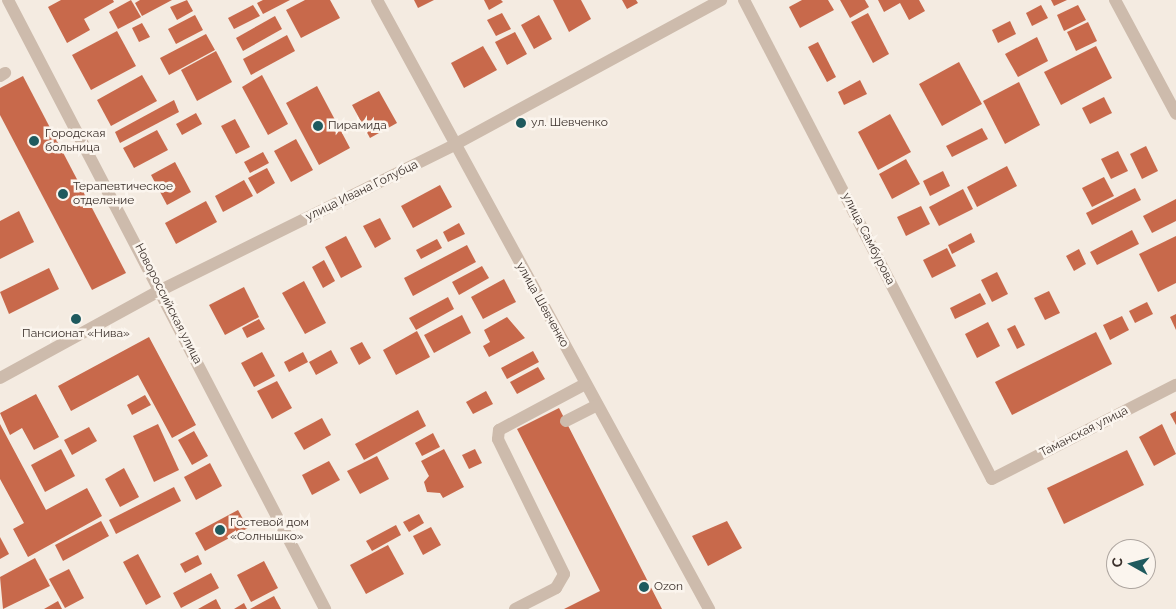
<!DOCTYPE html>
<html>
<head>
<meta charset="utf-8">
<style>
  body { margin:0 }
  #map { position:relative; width:1176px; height:609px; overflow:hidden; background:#f4ebe1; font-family:Raleway,sans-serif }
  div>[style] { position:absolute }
  .building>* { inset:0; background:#c8694b }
  .minor>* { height:12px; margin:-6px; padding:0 6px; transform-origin:6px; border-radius:6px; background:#cdbbac }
  .dots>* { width:14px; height:14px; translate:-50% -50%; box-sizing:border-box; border:2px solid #fbf5ee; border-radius:50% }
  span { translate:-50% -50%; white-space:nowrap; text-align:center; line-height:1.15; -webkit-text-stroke:5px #fbf5ee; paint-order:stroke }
  .poi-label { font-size:12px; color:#3b302b }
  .left { translate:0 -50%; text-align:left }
  .street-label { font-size:12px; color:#3b302b }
  .north { position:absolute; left:1106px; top:539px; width:50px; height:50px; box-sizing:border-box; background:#fbf5ee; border:1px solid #aea6a0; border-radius:50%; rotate:277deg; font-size:14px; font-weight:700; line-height:20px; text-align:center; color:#3b302b }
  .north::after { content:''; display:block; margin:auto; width:18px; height:22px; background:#1f5a5e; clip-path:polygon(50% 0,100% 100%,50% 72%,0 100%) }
</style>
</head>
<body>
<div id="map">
  <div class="building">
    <i style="clip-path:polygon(61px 0,113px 0,114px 2px,84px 19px,90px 30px,67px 43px,48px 7px)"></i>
    <i style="clip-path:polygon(131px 0,141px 17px,118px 29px,109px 12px)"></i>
    <i style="clip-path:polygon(140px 0,172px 0,142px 16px,135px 3px)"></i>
    <i style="clip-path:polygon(187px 0,193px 11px,177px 20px,170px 7px)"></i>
    <i style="clip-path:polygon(263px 0,290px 0,263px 14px,257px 3px)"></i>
    <i style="clip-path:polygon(305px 0,330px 0,340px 18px,301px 38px,286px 10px)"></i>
    <i style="clip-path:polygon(414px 0,434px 0,418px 8px)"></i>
    <i style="clip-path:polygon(484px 0,501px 0,503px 2px,489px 10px)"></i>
    <i style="clip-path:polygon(553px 0,581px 0,591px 19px,569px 32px)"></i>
    <i style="clip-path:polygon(622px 0,636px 0,638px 3px,627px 9px)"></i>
    <i style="clip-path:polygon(802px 0,828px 0,834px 10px,800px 28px,789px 7px)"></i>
    <i style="clip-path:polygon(840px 0,865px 0,869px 7px,850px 18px)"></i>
    <i style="clip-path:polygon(878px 0,919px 0,925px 11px,909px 20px,900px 3px,884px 12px)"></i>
    <i style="clip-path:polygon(1051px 0,1067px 0,1054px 6px)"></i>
    <i style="clip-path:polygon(253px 5px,260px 16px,234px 29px,228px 18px)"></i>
    <i style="clip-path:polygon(1041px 5px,1048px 18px,1032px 26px,1026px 13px)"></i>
    <i style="clip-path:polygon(1078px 5px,1086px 20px,1064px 31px,1057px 15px)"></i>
    <i style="clip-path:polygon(502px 13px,511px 29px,496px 36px,487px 20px)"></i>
    <i style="clip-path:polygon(868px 13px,889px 54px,873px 63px,851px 22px)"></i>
    <i style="clip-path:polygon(195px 15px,203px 30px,176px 44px,168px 29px)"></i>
    <i style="clip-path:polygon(539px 15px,552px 39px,534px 49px,521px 25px)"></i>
    <i style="clip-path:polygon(275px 16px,282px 29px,243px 51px,236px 38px)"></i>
    <i style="clip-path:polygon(1010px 21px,1016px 34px,998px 43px,992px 30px)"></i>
    <i style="clip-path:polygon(1088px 22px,1097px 41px,1076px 51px,1067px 32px)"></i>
    <i style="clip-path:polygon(142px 23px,150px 37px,139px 42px,132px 28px)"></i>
    <i style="clip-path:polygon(117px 31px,136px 66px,91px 90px,72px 55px)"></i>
    <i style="clip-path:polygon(515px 32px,527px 54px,507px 65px,495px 42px)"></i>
    <i style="clip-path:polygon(206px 34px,215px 50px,169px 75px,160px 58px)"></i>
    <i style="clip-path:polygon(287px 35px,295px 51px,251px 75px,243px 59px)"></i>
    <i style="clip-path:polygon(1037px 37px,1048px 61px,1018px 77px,1005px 54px)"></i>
    <i style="clip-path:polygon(818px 42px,836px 77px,827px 82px,808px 47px)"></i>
    <i style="clip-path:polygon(483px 46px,497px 70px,464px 88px,451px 63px)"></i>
    <i style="clip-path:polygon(1096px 46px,1112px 78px,1061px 105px,1044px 72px)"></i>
    <i style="clip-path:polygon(216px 51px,232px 82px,197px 101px,181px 70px)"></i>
    <i style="clip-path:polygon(959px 62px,982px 104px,942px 126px,919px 84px)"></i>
    <i style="clip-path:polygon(142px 75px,157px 101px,111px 126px,97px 100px)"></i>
    <i style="clip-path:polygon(262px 75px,288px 124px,268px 135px,242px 87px)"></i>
    <i style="clip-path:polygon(23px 76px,126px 273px,92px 290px,0 115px,0 88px)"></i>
    <i style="clip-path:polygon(860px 80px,867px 94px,844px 105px,838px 92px)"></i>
    <i style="clip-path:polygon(1019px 82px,1040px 125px,1005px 144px,983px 101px)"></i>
    <i style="clip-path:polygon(317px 86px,350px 148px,319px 165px,286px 103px)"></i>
    <i style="clip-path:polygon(379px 91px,397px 123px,370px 138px,352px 105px)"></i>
    <i style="clip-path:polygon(1104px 97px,1112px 113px,1090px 124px,1082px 108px)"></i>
    <i style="clip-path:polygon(174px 100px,179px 112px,120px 143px,115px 132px)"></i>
    <i style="clip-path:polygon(196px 113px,202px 124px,182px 135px,176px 124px)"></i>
    <i style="clip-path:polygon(890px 114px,911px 152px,878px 170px,858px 132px)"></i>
    <i style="clip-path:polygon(235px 119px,250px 147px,236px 154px,221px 126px)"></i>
    <i style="clip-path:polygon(982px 128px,988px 139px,952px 157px,946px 146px)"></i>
    <i style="clip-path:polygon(157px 130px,168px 150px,134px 168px,123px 148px)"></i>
    <i style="clip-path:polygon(296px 139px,313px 170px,291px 182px,274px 151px)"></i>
    <i style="clip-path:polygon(1146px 146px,1158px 171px,1142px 179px,1130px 154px)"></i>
    <i style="clip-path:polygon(1118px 151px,1128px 171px,1111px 179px,1101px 159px)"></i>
    <i style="clip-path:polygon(263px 152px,269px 163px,250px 173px,244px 162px)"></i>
    <i style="clip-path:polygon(906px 159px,920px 184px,892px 199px,879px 174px)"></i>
    <i style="clip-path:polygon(175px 162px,191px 192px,167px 205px,151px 175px)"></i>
    <i style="clip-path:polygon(1007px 166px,1017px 186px,977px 207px,967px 187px)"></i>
    <i style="clip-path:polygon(267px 168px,275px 183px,257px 194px,248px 178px)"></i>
    <i style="clip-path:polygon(943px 171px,950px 186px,930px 196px,923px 181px)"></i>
    <i style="clip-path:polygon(1104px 177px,1114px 196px,1092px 207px,1082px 188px)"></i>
    <i style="clip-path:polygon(244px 180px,253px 196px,223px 212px,215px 196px)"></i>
    <i style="clip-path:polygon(440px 185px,452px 207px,413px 228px,401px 206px)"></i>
    <i style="clip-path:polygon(1135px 188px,1141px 200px,1092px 225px,1086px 213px)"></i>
    <i style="clip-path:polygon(963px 189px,973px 209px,939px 226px,929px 207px)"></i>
    <i style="clip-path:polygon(1176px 199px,1176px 221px,1152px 233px,1143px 216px)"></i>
    <i style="clip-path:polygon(206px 201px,217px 222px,176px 244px,165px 223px)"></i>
    <i style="clip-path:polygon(921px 206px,930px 224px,906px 236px,897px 217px)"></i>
    <i style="clip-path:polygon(19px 211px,34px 242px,0 259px,0 221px)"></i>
    <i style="clip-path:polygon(380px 218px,391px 239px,375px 248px,363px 226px)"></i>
    <i style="clip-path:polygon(459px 223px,465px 234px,448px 242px,443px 232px)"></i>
    <i style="clip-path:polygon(1132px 230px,1139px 244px,1097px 265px,1090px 252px)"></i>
    <i style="clip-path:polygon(971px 233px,975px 242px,952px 254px,948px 245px)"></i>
    <i style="clip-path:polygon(346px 236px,362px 267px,341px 278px,325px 247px)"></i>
    <i style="clip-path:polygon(1176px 236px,1176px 283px,1158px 292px,1139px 254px)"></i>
    <i style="clip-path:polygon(437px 239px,442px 248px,421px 259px,416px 250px)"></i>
    <i style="clip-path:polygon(467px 245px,476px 262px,413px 296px,404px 278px)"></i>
    <i style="clip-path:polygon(947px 248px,956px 266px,932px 278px,923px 260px)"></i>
    <i style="clip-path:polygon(1079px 249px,1086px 264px,1074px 271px,1066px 256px)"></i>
    <i style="clip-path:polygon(324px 260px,335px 281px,323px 288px,312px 267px)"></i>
    <i style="clip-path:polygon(482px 266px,489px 278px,459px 295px,452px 282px)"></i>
    <i style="clip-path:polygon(49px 268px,59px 289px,9px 314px,0 292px)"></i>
    <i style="clip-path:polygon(997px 272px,1008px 294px,992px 302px,981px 280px)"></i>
    <i style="clip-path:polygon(504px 279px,516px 302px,483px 319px,471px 297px)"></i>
    <i style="clip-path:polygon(304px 281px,326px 323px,305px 334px,282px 293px)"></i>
    <i style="clip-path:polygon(244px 287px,259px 317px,225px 335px,209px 305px)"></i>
    <i style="clip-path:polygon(1049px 291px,1060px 313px,1045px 320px,1034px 298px)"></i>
    <i style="clip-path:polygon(980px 293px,986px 304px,955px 319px,950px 308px)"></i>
    <i style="clip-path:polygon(448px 297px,454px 309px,416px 330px,409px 318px)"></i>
    <i style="clip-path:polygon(1147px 302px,1153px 314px,1135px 323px,1129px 311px)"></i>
    <i style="clip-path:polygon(1176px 314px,1176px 330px,1170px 317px)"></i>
    <i style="clip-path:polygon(462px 315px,471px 333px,434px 353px,424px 335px)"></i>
    <i style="clip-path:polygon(1122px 316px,1129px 330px,1110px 340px,1103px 325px)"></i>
    <i style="clip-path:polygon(507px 317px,525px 338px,489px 357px,483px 346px,490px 342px,484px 330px)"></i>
    <i style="clip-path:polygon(259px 319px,265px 329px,247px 338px,242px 328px)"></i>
    <i style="clip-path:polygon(988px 322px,1000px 346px,977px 358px,965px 334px)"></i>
    <i style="clip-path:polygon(1015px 325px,1025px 345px,1017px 349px,1007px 329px)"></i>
    <i style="clip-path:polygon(417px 331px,430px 357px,396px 375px,383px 350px)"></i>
    <i style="clip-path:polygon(1096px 332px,1112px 364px,1012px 415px,995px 382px)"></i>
    <i style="clip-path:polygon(149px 337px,196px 425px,172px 438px,138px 375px,71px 411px,58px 386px)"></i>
    <i style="clip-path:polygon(362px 342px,371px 358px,359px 365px,350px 348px)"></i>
    <i style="clip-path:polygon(331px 350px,338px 363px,316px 375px,309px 362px)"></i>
    <i style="clip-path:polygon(533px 351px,539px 362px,507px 379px,501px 368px)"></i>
    <i style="clip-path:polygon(262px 352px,275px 376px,254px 387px,241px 363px)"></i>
    <i style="clip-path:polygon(303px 352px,308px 362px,289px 372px,284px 362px)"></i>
    <i style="clip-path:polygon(538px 367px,545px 379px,517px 394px,510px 382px)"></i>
    <i style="clip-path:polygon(277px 381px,292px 408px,272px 419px,257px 391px)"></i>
    <i style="clip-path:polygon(486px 391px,493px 404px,473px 414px,466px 402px)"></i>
    <i style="clip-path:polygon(36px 394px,59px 437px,34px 450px,22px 428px,10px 435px,0 413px)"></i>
    <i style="clip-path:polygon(145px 395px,151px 405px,132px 415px,127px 405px)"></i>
    <i style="clip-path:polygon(559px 408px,662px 609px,564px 609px,600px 591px,517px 429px)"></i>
    <i style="clip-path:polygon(418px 410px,426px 426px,364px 460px,355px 444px)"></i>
    <i style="clip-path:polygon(1176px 411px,1176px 425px,1170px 414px)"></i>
    <i style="clip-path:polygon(322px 418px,331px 435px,304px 450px,294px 433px)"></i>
    <i style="clip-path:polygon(0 424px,46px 510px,87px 488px,102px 516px,28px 557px,13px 529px,24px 523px,0 479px)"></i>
    <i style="clip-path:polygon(158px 424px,179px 470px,154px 482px,133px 436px)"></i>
    <i style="clip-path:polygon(1162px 424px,1176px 454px,1154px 466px,1139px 437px)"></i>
    <i style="clip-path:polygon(89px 427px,97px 441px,72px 455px,64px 440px)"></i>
    <i style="clip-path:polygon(194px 431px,208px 456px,192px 465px,178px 440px)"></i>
    <i style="clip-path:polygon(433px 433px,440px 447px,422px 456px,415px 443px)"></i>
    <i style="clip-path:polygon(61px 449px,75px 476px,45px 492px,31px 465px)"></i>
    <i style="clip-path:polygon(444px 449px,464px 487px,443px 498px,440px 493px,427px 492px,424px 482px,429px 476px,421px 461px)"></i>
    <i style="clip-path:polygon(475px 449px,482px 463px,469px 469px,462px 455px)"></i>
    <i style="clip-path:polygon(1127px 450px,1144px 485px,1064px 524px,1047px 488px)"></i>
    <i style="clip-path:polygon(377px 456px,389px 479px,360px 494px,347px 471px)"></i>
    <i style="clip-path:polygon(329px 461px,340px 480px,312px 495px,302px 475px)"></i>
    <i style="clip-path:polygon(210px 463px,222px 486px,196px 500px,184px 477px)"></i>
    <i style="clip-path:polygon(124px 468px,139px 497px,120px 507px,105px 479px)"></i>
    <i style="clip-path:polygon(174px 487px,181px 501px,116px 534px,109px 520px)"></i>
    <i style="clip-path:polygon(238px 510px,248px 528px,205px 551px,195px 533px)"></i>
    <i style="clip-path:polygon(419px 514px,424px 523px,409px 532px,403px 522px)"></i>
    <i style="clip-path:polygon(101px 521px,109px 536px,63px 561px,55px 545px)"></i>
    <i style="clip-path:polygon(727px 521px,742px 548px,708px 566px,692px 536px)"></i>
    <i style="clip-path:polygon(396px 525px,401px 535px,372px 551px,366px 541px)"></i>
    <i style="clip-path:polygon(431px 527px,441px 545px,423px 555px,413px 536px)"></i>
    <i style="clip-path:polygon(0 537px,9px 554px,0 559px)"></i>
    <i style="clip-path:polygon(388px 545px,404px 574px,366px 594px,350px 565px)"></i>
    <i style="clip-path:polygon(138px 554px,161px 597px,146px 605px,123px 562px)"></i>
    <i style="clip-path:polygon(198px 555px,202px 564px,185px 573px,180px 564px)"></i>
    <i style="clip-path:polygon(35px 558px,50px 586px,3px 609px,0 577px)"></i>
    <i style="clip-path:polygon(264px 561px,278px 588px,251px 602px,237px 575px)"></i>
    <i style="clip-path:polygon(69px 569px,84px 598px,65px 608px,49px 579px)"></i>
    <i style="clip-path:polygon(211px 573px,219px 588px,181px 608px,173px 593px)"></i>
    <i style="clip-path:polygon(274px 596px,281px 609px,250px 609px)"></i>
    <i style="clip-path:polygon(216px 599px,221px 609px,198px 609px)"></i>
    <i style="clip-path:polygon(58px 601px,62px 609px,44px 609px)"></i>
    <i style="clip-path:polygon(244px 603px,247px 609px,234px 609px)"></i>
  </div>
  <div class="minor">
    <i style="left:8px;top:0;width:687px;rotate:62.5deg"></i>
    <i style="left:377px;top:0;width:694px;rotate:61.4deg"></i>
    <i style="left:744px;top:0;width:539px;rotate:62.63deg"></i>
    <i style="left:992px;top:479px;width:207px;rotate:-27.1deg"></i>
    <i style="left:1115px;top:0;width:129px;rotate:61.8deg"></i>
    <i style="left:0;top:76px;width:6px;rotate:-31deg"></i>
    <i style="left:0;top:378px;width:183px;rotate:-28.7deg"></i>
    <i style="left:161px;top:290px;width:327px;rotate:-26.3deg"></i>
    <i style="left:454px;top:145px;width:304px;rotate:-28.5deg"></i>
    <i style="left:566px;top:421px;width:35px;rotate:-27deg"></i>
    <i style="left:515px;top:609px;width:46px;rotate:-27.1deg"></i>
    <i style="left:556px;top:588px;width:16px;rotate:-60deg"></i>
    <i style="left:564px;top:574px;width:150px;rotate:-116.1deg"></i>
    <i style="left:498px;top:439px;width:9px;rotate:-84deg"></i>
    <i style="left:499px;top:430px;width:98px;rotate:-28.1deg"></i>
  </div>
  <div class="dots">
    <i style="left:521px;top:123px;background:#1f5a5e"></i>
    <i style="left:318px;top:126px;background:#1f5a5e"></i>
    <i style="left:34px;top:141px;background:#1f5a5e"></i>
    <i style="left:63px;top:194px;background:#1f5a5e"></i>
    <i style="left:76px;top:319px;background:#1f5a5e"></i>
    <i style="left:220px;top:530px;background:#1f5a5e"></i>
    <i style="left:644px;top:587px;background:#1f5a5e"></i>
  </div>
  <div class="poi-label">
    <span class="left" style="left:531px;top:123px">ул. Шевченко</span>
    <span class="left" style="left:328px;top:126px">Пирамида</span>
    <span class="left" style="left:45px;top:141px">Городская<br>больница</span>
    <span class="left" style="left:73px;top:194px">Терапевтическое<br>отделение</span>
    <span style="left:76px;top:334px">Пансионат «Нива»</span>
    <span class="left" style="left:230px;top:530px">Гостевой дом<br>«Солнышко»</span>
    <span class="left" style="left:654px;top:587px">Ozon</span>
  </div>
  <div class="street-label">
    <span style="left:362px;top:191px;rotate:-26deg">улица Ивана Голубца</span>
    <span style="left:868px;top:239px;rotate:63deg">улица Самбурова</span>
    <span style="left:168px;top:304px;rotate:63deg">Новороссийская улица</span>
    <span style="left:542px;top:305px;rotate:61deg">улица Шевченко</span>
    <span style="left:1084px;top:432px;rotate:-27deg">Таманская улица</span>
  </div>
  <div class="north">С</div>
</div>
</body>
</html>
